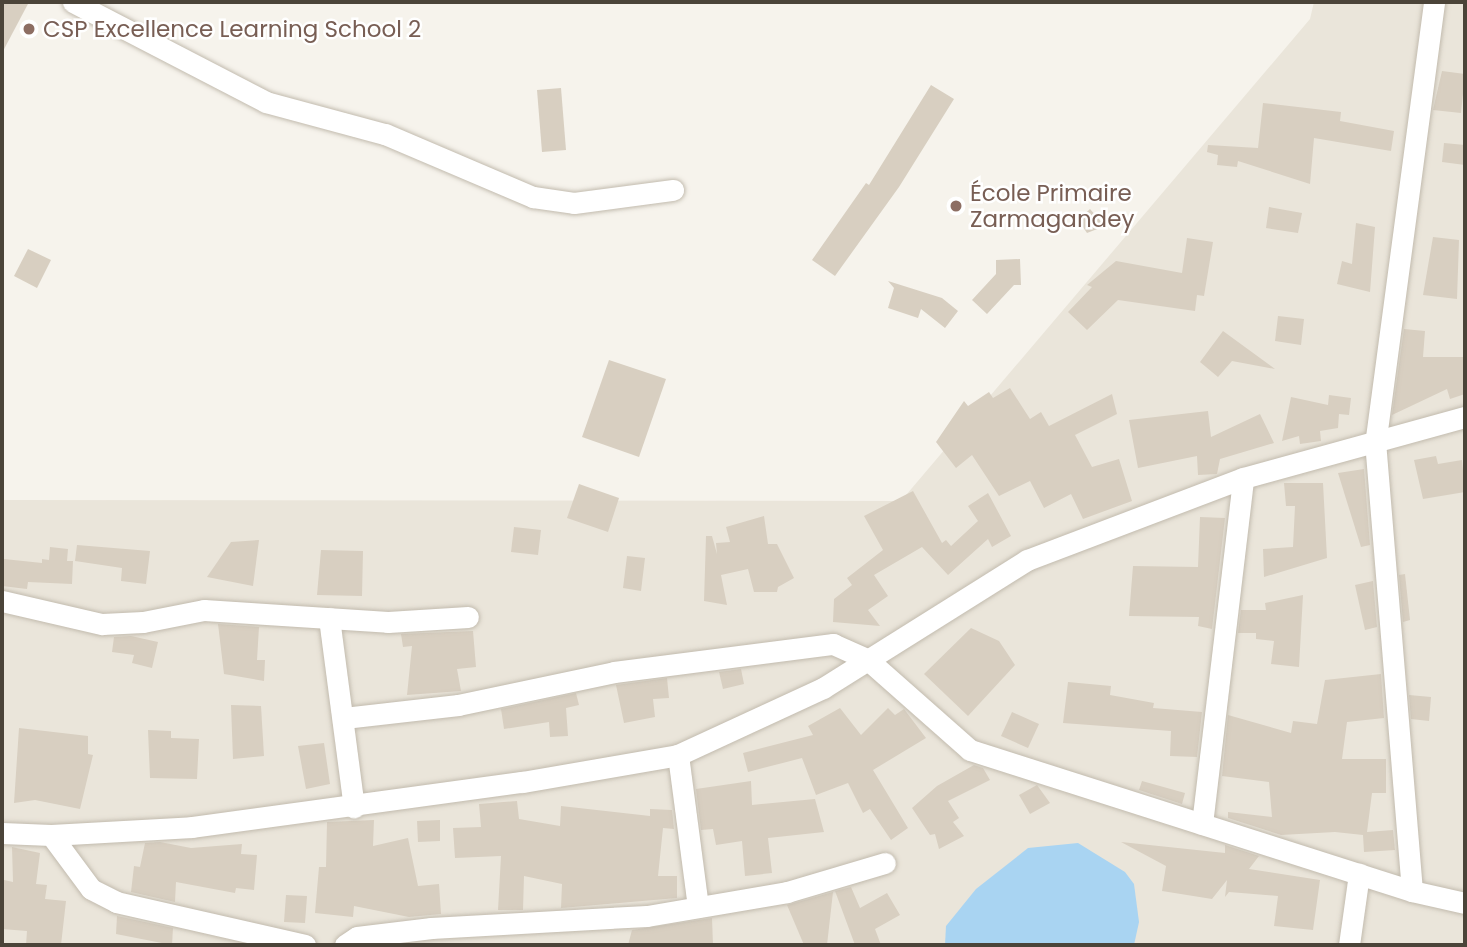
<!DOCTYPE html>
<html>
<head>
<meta charset="utf-8">
<style>
  body { margin:0 }
  #map { position:relative; width:1467px; height:947px; overflow:hidden; background:#f6f3ec; font-family:Poppins,sans-serif }
  div>[style] { position:absolute }
  .residential>* { inset:0; background:#eae5da }
  .water>* { inset:0; background:#a9d4f2 }
  .building>* { inset:0; background:#d8cfc1 }
  .roads { filter:drop-shadow(0 0 2px #c2bbae) drop-shadow(0 0 2px #c2bbae) }
  .minor>* { height:21px; margin:-10.5px; padding:0 10.5px; transform-origin:10.5px; border-radius:10.5px; background:#fff }
  .dots>* { width:19px; height:19px; translate:-50% -50%; box-sizing:border-box; border:4px solid #fff; border-radius:50% }
  span { translate:-50% -50%; white-space:nowrap; text-align:center; line-height:1.15; -webkit-text-stroke:5px #fff; paint-order:stroke }
  .education-label { font-size:23px; color:#785e54 }
  .left { translate:0 -50%; text-align:left }
  .frame { position:absolute; inset:0; border:4px solid #4b4439; pointer-events:none }
</style>
</head>
<body>
<div id="map">
  <div class="residential">
    <i style="clip-path:polygon(1314px 2px,1465px 2px,1465px 945px,2px 945px,2px 500px,901px 501px,1310px 19px)"></i>
  </div>
  <div class="water">
    <i style="clip-path:polygon(1078px 843px,1125px 872px,1134px 884px,1139px 922px,1134px 945px,945px 945px,946px 926px,976px 889px,1028px 848px)"></i>
  </div>
  <div class="building">
    <i style="clip-path:polygon(2px 2px,29px 2px,2px 53px)"></i>
    <i style="clip-path:polygon(1442px 71px,1465px 74px,1461px 113px,1433px 110px)"></i>
    <i style="clip-path:polygon(931px 85px,954px 99px,899px 187px,835px 276px,812px 260px,866px 183px,869px 185px)"></i>
    <i style="clip-path:polygon(561px 88px,566px 150px,542px 152px,537px 90px)"></i>
    <i style="clip-path:polygon(1263px 103px,1341px 112px,1340px 121px,1394px 131px,1391px 151px,1314px 138px,1310px 184px,1238px 161px,1237px 167px,1217px 165px,1218px 155px,1207px 152px,1208px 145px,1258px 148px)"></i>
    <i style="clip-path:polygon(1444px 143px,1465px 145px,1465px 165px,1442px 162px)"></i>
    <i style="clip-path:polygon(1269px 207px,1302px 213px,1298px 233px,1266px 228px)"></i>
    <i style="clip-path:polygon(1090px 209px,1105px 226px,1087px 233px,1078px 220px)"></i>
    <i style="clip-path:polygon(1356px 223px,1375px 227px,1370px 292px,1337px 284px,1342px 261px,1352px 264px)"></i>
    <i style="clip-path:polygon(1433px 237px,1459px 240px,1457px 299px,1423px 295px)"></i>
    <i style="clip-path:polygon(1187px 238px,1213px 242px,1204px 296px,1197px 295px,1195px 311px,1118px 300px,1087px 330px,1068px 312px,1092px 287px,1087px 285px,1116px 261px,1182px 273px)"></i>
    <i style="clip-path:polygon(28px 249px,51px 260px,37px 288px,14px 276px)"></i>
    <i style="clip-path:polygon(1020px 259px,1021px 285px,1014px 285px,987px 314px,972px 300px,996px 274px,996px 260px)"></i>
    <i style="clip-path:polygon(888px 281px,942px 298px,958px 311px,945px 328px,921px 309px,918px 318px,888px 308px,894px 288px)"></i>
    <i style="clip-path:polygon(1278px 316px,1304px 319px,1301px 345px,1275px 341px)"></i>
    <i style="clip-path:polygon(1404px 329px,1425px 331px,1423px 357px,1465px 357px,1465px 394px,1450px 399px,1447px 389px,1392px 415px)"></i>
    <i style="clip-path:polygon(1223px 331px,1275px 369px,1232px 361px,1218px 377px,1200px 362px)"></i>
    <i style="clip-path:polygon(609px 360px,666px 379px,639px 457px,582px 437px)"></i>
    <i style="clip-path:polygon(1010px 388px,1030px 419px,1041px 412px,1049px 426px,1112px 394px,1117px 414px,1075px 435px,1092px 467px,1119px 459px,1132px 501px,1083px 519px,1071px 494px,1044px 508px,1030px 481px,999px 496px,972px 455px,956px 468px,936px 442px,964px 401px,968px 406px,989px 392px,993px 398px)"></i>
    <i style="clip-path:polygon(1329px 395px,1351px 398px,1349px 415px,1339px 414px,1338px 428px,1320px 431px,1321px 441px,1300px 444px,1299px 436px,1282px 441px,1291px 397px,1328px 405px)"></i>
    <i style="clip-path:polygon(1208px 411px,1211px 437px,1260px 414px,1274px 443px,1220px 459px,1217px 474px,1198px 475px,1197px 456px,1138px 468px,1129px 420px)"></i>
    <i style="clip-path:polygon(1436px 456px,1438px 464px,1462px 460px,1465px 492px,1423px 499px,1414px 460px)"></i>
    <i style="clip-path:polygon(1364px 469px,1370px 545px,1361px 547px,1338px 473px)"></i>
    <i style="clip-path:polygon(1284px 483px,1323px 483px,1327px 558px,1264px 577px,1263px 549px,1293px 547px,1295px 506px,1286px 506px)"></i>
    <i style="clip-path:polygon(579px 484px,619px 498px,608px 532px,567px 518px)"></i>
    <i style="clip-path:polygon(913px 491px,942px 543px,946px 540px,951px 546px,978px 521px,968px 506px,988px 493px,1011px 536px,992px 547px,988px 539px,948px 575px,922px 547px,874px 575px,888px 596px,868px 610px,880px 626px,833px 622px,834px 599px,852px 585px,847px 578px,883px 550px,864px 516px)"></i>
    <i style="clip-path:polygon(764px 516px,768px 544px,777px 544px,794px 578px,778px 587px,777px 592px,754px 592px,748px 569px,721px 575px,727px 605px,704px 601px,706px 536px,712px 536px,717px 554px,716px 543px,730px 542px,726px 527px)"></i>
    <i style="clip-path:polygon(1200px 517px,1225px 518px,1212px 629px,1198px 626px,1199px 617px,1129px 616px,1133px 566px,1198px 567px)"></i>
    <i style="clip-path:polygon(514px 527px,541px 530px,538px 555px,511px 552px)"></i>
    <i style="clip-path:polygon(259px 540px,253px 586px,207px 577px,231px 542px)"></i>
    <i style="clip-path:polygon(77px 545px,150px 551px,146px 584px,121px 581px,122px 568px,75px 561px)"></i>
    <i style="clip-path:polygon(50px 547px,68px 549px,67px 561px,73px 561px,72px 584px,28px 582px,27px 589px,2px 586px,4px 559px,42px 563px,42px 559px,49px 560px)"></i>
    <i style="clip-path:polygon(321px 550px,363px 551px,362px 596px,317px 595px)"></i>
    <i style="clip-path:polygon(627px 556px,645px 558px,641px 591px,623px 588px)"></i>
    <i style="clip-path:polygon(1405px 574px,1410px 620px,1403px 622px,1399px 575px)"></i>
    <i style="clip-path:polygon(1373px 581px,1377px 627px,1365px 630px,1355px 585px)"></i>
    <i style="clip-path:polygon(1303px 595px,1299px 667px,1271px 664px,1274px 641px,1256px 639px,1256px 633px,1238px 633px,1241px 610px,1266px 610px,1265px 603px)"></i>
    <i style="clip-path:polygon(218px 624px,259px 627px,257px 660px,265px 660px,264px 681px,224px 674px)"></i>
    <i style="clip-path:polygon(971px 628px,999px 641px,1015px 665px,968px 716px,924px 674px)"></i>
    <i style="clip-path:polygon(473px 631px,476px 667px,457px 669px,461px 691px,407px 695px,412px 646px,403px 647px,401px 634px)"></i>
    <i style="clip-path:polygon(131px 636px,158px 642px,152px 668px,132px 663px,134px 655px,112px 652px,114px 637px)"></i>
    <i style="clip-path:polygon(741px 669px,744px 684px,723px 689px,719px 672px)"></i>
    <i style="clip-path:polygon(1381px 674px,1384px 718px,1347px 722px,1342px 759px,1386px 759px,1386px 793px,1372px 793px,1367px 832px,1393px 830px,1395px 850px,1364px 852px,1363px 835px,1335px 832px,1281px 835px,1228px 818px,1228px 812px,1272px 817px,1269px 782px,1222px 776px,1228px 715px,1291px 733px,1293px 721px,1317px 724px,1325px 680px)"></i>
    <i style="clip-path:polygon(667px 678px,669px 698px,653px 699px,655px 717px,624px 723px,616px 685px)"></i>
    <i style="clip-path:polygon(1068px 682px,1111px 686px,1110px 695px,1154px 703px,1153px 708px,1202px 712px,1197px 757px,1170px 756px,1171px 731px,1063px 723px)"></i>
    <i style="clip-path:polygon(576px 693px,579px 705px,566px 708px,568px 736px,550px 737px,549px 722px,504px 729px,501px 709px)"></i>
    <i style="clip-path:polygon(1409px 695px,1431px 697px,1429px 721px,1411px 719px)"></i>
    <i style="clip-path:polygon(231px 705px,261px 706px,264px 756px,233px 759px)"></i>
    <i style="clip-path:polygon(840px 708px,861px 735px,888px 708px,895px 715px,904px 709px,926px 738px,873px 770px,908px 828px,891px 840px,870px 809px,863px 813px,848px 783px,816px 795px,802px 758px,748px 772px,743px 753px,813px 735px,808px 726px)"></i>
    <i style="clip-path:polygon(1012px 712px,1039px 724px,1028px 748px,1001px 736px)"></i>
    <i style="clip-path:polygon(19px 728px,88px 736px,88px 754px,93px 755px,80px 809px,35px 800px,14px 803px)"></i>
    <i style="clip-path:polygon(148px 730px,171px 731px,171px 738px,199px 739px,197px 779px,150px 778px)"></i>
    <i style="clip-path:polygon(324px 743px,330px 784px,306px 789px,298px 746px)"></i>
    <i style="clip-path:polygon(974px 765px,983px 768px,990px 780px,948px 801px,959px 818px,953px 822px,964px 836px,939px 849px,935px 834px,930px 835px,912px 808px,937px 786px)"></i>
    <i style="clip-path:polygon(751px 781px,752px 805px,815px 799px,824px 832px,768px 838px,772px 873px,745px 876px,742px 841px,716px 845px,713px 829px,701px 830px,696px 789px)"></i>
    <i style="clip-path:polygon(1142px 781px,1185px 793px,1182px 804px,1139px 790px)"></i>
    <i style="clip-path:polygon(1037px 785px,1050px 803px,1030px 814px,1019px 795px)"></i>
    <i style="clip-path:polygon(517px 801px,519px 819px,560px 826px,561px 806px,650px 816px,650px 809px,672px 810px,674px 829px,663px 828px,658px 876px,677px 876px,677px 898px,561px 908px,562px 884px,524px 876px,523px 910px,498px 910px,501px 856px,455px 858px,453px 828px,481px 827px,479px 804px)"></i>
    <i style="clip-path:polygon(374px 820px,373px 846px,408px 838px,418px 886px,439px 884px,441px 914px,409px 917px,354px 906px,353px 917px,315px 913px,319px 867px,326px 867px,327px 822px)"></i>
    <i style="clip-path:polygon(440px 820px,440px 841px,418px 842px,417px 821px)"></i>
    <i style="clip-path:polygon(160px 842px,191px 848px,242px 844px,241px 854px,257px 855px,254px 890px,236px 888px,235px 893px,176px 882px,175px 902px,131px 892px,134px 866px,140px 867px,145px 843px)"></i>
    <i style="clip-path:polygon(1121px 842px,1225px 853px,1225px 845px,1259px 856px,1249px 869px,1320px 880px,1313px 930px,1274px 926px,1278px 896px,1229px 892px,1225px 897px,1227px 880px,1212px 899px,1162px 891px,1166px 866px)"></i>
    <i style="clip-path:polygon(12px 847px,40px 853px,36px 884px,47px 885px,45px 899px,66px 901px,61px 945px,26px 945px,27px 931px,2px 929px,4px 880px,13px 882px)"></i>
    <i style="clip-path:polygon(851px 887px,860px 908px,887px 893px,900px 915px,875px 929px,881px 945px,855px 945px,835px 891px)"></i>
    <i style="clip-path:polygon(833px 892px,827px 945px,804px 945px,787px 905px)"></i>
    <i style="clip-path:polygon(286px 895px,307px 896px,305px 923px,284px 922px)"></i>
    <i style="clip-path:polygon(117px 916px,173px 928px,172px 945px,116px 934px)"></i>
    <i style="clip-path:polygon(712px 918px,713px 945px,628px 945px,632px 930px)"></i>
  </div>
  <div class="roads">
    <div class="minor">
      <i style="left:73px;top:2px;width:217px;rotate:27.4deg"></i>
      <i style="left:266px;top:102px;width:123px;rotate:15.1deg"></i>
      <i style="left:385px;top:134px;width:161px;rotate:23.1deg"></i>
      <i style="left:533px;top:197px;width:41px;rotate:8.3deg"></i>
      <i style="left:574px;top:203px;width:100px;rotate:-7.5deg"></i>
      <i style="left:2px;top:601px;width:103px;rotate:13deg"></i>
      <i style="left:102px;top:624px;width:41px;rotate:-2.8deg"></i>
      <i style="left:143px;top:622px;width:62px;rotate:-11.1deg"></i>
      <i style="left:204px;top:610px;width:184px;rotate:3.7deg"></i>
      <i style="left:388px;top:622px;width:80px;rotate:-3.6deg"></i>
      <i style="left:329px;top:618px;width:191px;rotate:82.5deg"></i>
      <i style="left:344px;top:718px;width:115px;rotate:-6.5deg"></i>
      <i style="left:458px;top:705px;width:159px;rotate:-11.9deg"></i>
      <i style="left:614px;top:672px;width:221px;rotate:-7.3deg"></i>
      <i style="left:833px;top:644px;width:37px;rotate:24deg"></i>
      <i style="left:867px;top:659px;width:137px;rotate:41.5deg"></i>
      <i style="left:970px;top:750px;width:464px;rotate:17.7deg"></i>
      <i style="left:1412px;top:891px;width:54px;rotate:12.8deg"></i>
      <i style="left:678px;top:755px;width:153px;rotate:82.5deg"></i>
      <i style="left:1202px;top:824px;width:348px;rotate:-83.2deg"></i>
      <i style="left:2px;top:833px;width:49px;rotate:2.3deg"></i>
      <i style="left:51px;top:835px;width:141px;rotate:-3.2deg"></i>
      <i style="left:192px;top:827px;width:333px;rotate:-7.8deg"></i>
      <i style="left:522px;top:782px;width:158px;rotate:-9.8deg"></i>
      <i style="left:678px;top:755px;width:160px;rotate:-24.8deg"></i>
      <i style="left:823px;top:688px;width:241px;rotate:-32.1deg"></i>
      <i style="left:1027px;top:560px;width:231px;rotate:-20.8deg"></i>
      <i style="left:1243px;top:478px;width:230px;rotate:-15.4deg"></i>
      <i style="left:51px;top:835px;width:67px;rotate:53.5deg"></i>
      <i style="left:91px;top:889px;width:28px;rotate:27deg"></i>
      <i style="left:116px;top:902px;width:194px;rotate:12.8deg"></i>
      <i style="left:1412px;top:891px;width:448px;rotate:-94.7deg"></i>
      <i style="left:1375px;top:445px;width:447px;rotate:-82.4deg"></i>
      <i style="left:345px;top:945px;width:14px;rotate:-34deg"></i>
      <i style="left:357px;top:937px;width:75px;rotate:-6.9deg"></i>
      <i style="left:431px;top:928px;width:216px;rotate:-3.2deg"></i>
      <i style="left:647px;top:916px;width:142px;rotate:-9.7deg"></i>
      <i style="left:787px;top:892px;width:102px;rotate:-16.5deg"></i>
      <i style="left:1349px;top:945px;width:72px;rotate:-82deg"></i>
    </div>
  </div>
  <div class="dots">
    <i style="left:29px;top:29px;background:#8d6e63"></i>
    <i style="left:956px;top:206px;background:#8d6e63"></i>
  </div>
  <div class="education-label">
    <span class="left" style="left:43px;top:29px">CSP Excellence Learning School 2</span>
    <span class="left" style="left:970px;top:206px">École Primaire<br>Zarmagandey</span>
  </div>
  <div class="frame"></div>
</div>
</body>
</html>
